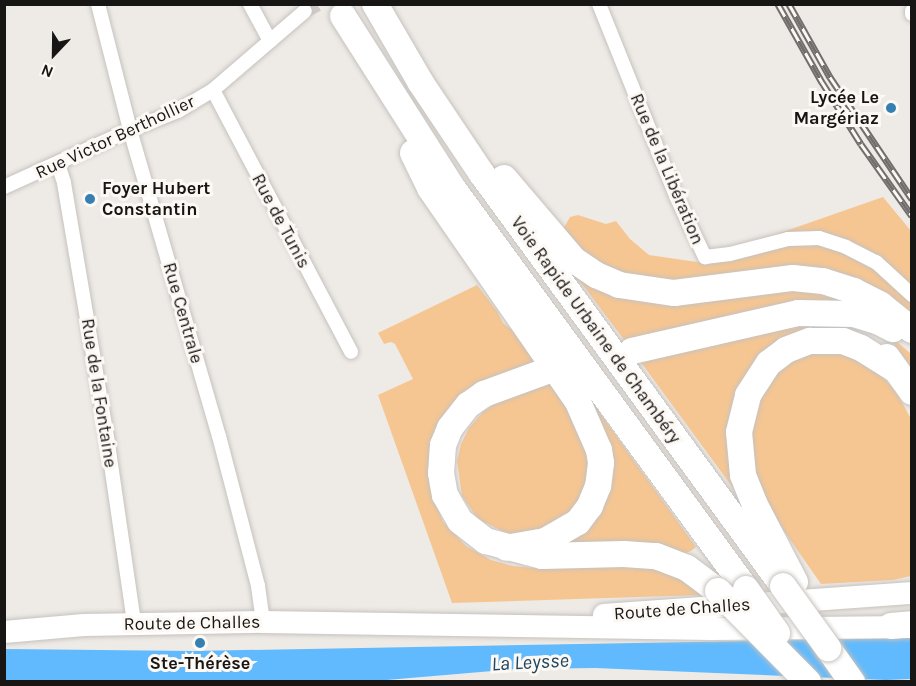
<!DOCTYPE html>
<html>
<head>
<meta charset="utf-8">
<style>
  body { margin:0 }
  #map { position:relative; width:916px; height:686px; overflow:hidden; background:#eeeae6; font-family:Karla,sans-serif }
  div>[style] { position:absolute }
  .green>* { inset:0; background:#f6c692 }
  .water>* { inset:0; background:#61bafd }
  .street-tunnel>* { height:14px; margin-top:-7px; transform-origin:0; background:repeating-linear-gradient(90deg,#cecac7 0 14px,transparent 0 21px) }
  .roads { filter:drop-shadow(0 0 2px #c6c2be) drop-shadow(0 0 2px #c6c2be) }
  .street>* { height:14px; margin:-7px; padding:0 7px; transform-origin:7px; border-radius:7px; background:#fff }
  .primary>* { height:22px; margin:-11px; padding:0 11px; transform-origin:11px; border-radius:11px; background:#fff }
  .highway>* { height:26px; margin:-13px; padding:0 13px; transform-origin:13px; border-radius:13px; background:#fff }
  .rail>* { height:7px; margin-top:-3.5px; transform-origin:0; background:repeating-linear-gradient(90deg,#fcf8f4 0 14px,#716e6c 0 28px); box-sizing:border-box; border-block:2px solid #716e6c }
  .bridges { filter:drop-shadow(0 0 2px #c6c2be) drop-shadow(0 0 2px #c6c2be) }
  .highway-bridge>* { height:26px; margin:-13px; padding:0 13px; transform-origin:13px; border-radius:13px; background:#fff }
  .dots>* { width:16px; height:16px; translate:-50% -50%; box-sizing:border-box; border:3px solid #fcf8f4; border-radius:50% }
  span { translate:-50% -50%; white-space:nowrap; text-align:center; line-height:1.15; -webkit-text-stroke:6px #fcf8f4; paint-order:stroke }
  .poi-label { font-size:18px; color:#181615; font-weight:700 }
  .right { translate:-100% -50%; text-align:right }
  .left { translate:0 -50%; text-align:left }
  .street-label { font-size:18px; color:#181615 }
  .water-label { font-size:20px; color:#204560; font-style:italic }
  .frame { position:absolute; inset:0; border:6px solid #181615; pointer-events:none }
  .north { position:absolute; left:24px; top:24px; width:60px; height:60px; -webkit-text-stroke:4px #fcf8f4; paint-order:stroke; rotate:202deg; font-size:16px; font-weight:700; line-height:24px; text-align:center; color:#181615 }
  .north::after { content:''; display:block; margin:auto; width:21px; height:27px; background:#181615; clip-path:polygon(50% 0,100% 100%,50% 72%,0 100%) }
</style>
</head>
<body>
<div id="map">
  <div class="green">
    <i style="clip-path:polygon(883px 197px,911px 231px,911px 319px,878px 293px,635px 280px,589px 260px,563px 229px,570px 217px,578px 215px,606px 224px,616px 221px,630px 239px,649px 255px,697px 262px)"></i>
    <i style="clip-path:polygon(561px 256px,606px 286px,809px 287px,864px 302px,625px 341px)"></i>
    <i style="clip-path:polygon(477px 285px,497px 311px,503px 323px,516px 333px,539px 365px,434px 434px,429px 451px,429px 485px,443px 522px,466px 546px,491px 560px,513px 566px,544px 569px,620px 563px,654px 565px,677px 574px,701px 595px,452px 603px,378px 395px,413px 379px,395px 344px,391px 342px,384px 344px,378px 333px)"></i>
    <i style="clip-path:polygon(803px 325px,832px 326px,833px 332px,755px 370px,739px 496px,640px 361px)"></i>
    <i style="clip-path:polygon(875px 328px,894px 339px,911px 354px,911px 367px,894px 344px)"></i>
    <i style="clip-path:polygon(840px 350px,876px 369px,897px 393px,911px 419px,911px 576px,893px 580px,821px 584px,768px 508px,752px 463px,750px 443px,754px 405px,775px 372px,803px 353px)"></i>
    <i style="clip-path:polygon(576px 380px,696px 547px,691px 551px,681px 555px,551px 547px,600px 512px)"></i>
    <i style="clip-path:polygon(552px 382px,587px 437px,591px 484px,559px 526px,510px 535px,478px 519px,462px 496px,457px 461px,461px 444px,469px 428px,483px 412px,500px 400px)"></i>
  </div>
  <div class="water">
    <i style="clip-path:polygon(912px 638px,911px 679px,886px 680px,595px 668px,516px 669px,363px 682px,5px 682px,5px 649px,193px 651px)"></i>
  </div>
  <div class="street-tunnel">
    <i style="left:305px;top:11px;width:15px;rotate:-28deg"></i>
  </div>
  <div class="roads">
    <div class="street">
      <i style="left:98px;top:4px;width:130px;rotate:75.7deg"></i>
      <i style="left:130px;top:130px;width:319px;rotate:73.8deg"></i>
      <i style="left:219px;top:436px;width:155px;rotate:75.4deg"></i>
      <i style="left:258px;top:586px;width:36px;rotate:82deg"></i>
      <i style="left:250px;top:4px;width:42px;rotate:61.6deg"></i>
      <i style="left:599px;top:4px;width:207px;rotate:68.1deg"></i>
      <i style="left:676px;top:196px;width:68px;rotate:64.6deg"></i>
      <i style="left:705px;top:257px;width:25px;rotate:-7deg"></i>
      <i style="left:730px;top:254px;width:60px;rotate:-14.5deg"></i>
      <i style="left:788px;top:239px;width:31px;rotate:-2deg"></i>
      <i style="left:819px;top:238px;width:28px;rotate:18deg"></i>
      <i style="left:846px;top:247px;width:34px;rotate:27deg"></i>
      <i style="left:876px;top:262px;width:49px;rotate:42.5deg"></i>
      <i style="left:912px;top:11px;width:3px;rotate:90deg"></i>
      <i style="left:213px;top:90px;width:296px;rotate:62.2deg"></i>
      <i style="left:58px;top:164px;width:20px;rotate:72deg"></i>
      <i style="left:64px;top:183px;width:265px;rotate:80.4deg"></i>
      <i style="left:108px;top:444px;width:181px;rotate:81.7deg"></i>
      <i style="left:4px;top:187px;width:138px;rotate:-24.3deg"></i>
      <i style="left:130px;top:130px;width:52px;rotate:-21.6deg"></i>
      <i style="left:178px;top:111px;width:41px;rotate:-31deg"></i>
      <i style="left:213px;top:90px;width:121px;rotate:-40.7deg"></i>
    </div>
    <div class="primary">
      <i style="left:604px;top:615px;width:309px;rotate:-4.1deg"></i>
      <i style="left:4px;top:632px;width:80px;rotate:-5deg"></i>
      <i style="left:84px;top:625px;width:179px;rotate:-1deg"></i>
      <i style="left:263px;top:622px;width:448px;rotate:0.9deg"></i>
      <i style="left:711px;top:629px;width:198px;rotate:-0.6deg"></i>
    </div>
    <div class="highway">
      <i style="left:375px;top:4px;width:91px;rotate:59.8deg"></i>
      <i style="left:421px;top:83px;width:110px;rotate:56.2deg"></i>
      <i style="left:482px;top:174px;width:510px;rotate:53.85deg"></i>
      <i style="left:343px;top:16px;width:206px;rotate:57.5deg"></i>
      <i style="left:454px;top:190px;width:494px;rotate:53.8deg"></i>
      <i style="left:413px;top:153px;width:39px;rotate:64deg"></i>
      <i style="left:430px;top:188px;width:260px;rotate:55.3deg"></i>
      <i style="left:578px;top:402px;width:52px;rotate:66.4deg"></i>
      <i style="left:599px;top:450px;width:13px;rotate:81deg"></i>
      <i style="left:601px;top:463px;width:23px;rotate:97deg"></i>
      <i style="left:598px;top:486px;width:22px;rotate:112deg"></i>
      <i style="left:590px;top:506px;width:20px;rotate:127deg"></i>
      <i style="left:578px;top:522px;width:38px;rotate:150deg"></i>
      <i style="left:545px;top:541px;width:39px;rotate:170deg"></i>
      <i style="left:504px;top:178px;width:108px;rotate:49.5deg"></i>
      <i style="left:574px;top:260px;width:27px;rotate:34deg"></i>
      <i style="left:596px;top:275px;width:25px;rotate:23deg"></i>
      <i style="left:619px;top:285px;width:56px;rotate:8.3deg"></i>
      <i style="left:674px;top:293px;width:120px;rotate:-7.2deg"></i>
      <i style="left:793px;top:278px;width:30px;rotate:6deg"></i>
      <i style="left:823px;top:281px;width:33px;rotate:18deg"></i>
      <i style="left:854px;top:291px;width:30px;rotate:27deg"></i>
      <i style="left:881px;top:305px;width:40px;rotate:39deg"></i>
      <i style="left:632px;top:351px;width:170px;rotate:-12.9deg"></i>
      <i style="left:798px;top:313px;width:56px;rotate:1deg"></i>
      <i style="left:854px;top:314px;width:24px;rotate:17deg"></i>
      <i style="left:877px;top:321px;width:18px;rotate:27deg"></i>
      <i style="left:887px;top:357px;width:43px;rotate:54.5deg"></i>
      <i style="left:544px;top:372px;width:64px;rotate:159.9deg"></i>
      <i style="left:484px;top:394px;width:19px;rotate:145deg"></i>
      <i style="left:468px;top:405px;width:29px;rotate:128deg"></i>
      <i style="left:450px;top:428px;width:18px;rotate:112deg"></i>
      <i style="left:443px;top:445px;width:28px;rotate:94deg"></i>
      <i style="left:441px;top:473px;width:22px;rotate:80deg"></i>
      <i style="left:445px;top:495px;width:30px;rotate:60deg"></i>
      <i style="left:460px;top:521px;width:33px;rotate:38deg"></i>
      <i style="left:486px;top:541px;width:58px;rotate:15deg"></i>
      <i style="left:542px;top:556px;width:82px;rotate:-1.4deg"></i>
      <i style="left:624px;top:554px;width:32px;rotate:4deg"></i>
      <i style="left:656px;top:556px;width:33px;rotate:21deg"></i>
      <i style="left:687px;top:568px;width:39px;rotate:37deg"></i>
      <i style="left:795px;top:582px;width:87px;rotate:-117.5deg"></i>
      <i style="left:755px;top:505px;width:32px;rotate:-112deg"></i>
      <i style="left:743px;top:475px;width:43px;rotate:-95.3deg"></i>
      <i style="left:739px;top:432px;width:38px;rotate:-76deg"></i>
      <i style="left:748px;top:395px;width:38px;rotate:-57deg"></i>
      <i style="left:769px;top:363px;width:21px;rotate:-37deg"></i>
      <i style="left:786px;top:350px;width:26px;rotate:-21deg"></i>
      <i style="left:810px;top:341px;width:33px"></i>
      <i style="left:843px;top:341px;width:19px;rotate:21deg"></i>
      <i style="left:861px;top:348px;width:41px;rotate:32.2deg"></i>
      <i style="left:891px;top:626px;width:21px;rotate:-5deg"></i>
      <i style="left:828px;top:648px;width:42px;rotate:54.8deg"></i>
    </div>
  </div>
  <div class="rail">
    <i style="left:778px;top:4px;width:90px;rotate:60.6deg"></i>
    <i style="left:822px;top:82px;width:73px;rotate:57.8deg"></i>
    <i style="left:861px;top:144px;width:88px;rotate:54.7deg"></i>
    <i style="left:789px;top:4px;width:84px;rotate:60.7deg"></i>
    <i style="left:830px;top:77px;width:147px;rotate:56.1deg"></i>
  </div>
  <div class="bridges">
    <div class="highway-bridge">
      <i style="left:783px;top:586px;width:77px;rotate:54deg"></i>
      <i style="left:746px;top:589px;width:54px;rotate:54.8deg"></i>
      <i style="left:718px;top:591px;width:128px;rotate:45.3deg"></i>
    </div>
  </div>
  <div class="dots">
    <i style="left:891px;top:108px;background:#367fb3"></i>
    <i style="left:90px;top:199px;background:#367fb3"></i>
    <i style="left:200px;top:643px;background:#367fb3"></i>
  </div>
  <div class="poi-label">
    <span class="right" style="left:879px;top:108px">Lycée Le<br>Margériaz</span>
    <span class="left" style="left:102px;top:199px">Foyer Hubert<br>Constantin</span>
    <span style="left:200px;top:663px">Ste-Thérèse</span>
  </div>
  <div class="street-label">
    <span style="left:115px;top:137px;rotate:-25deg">Rue Victor Berthollier</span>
    <span style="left:667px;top:169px;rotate:67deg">Rue de la Libération</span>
    <span style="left:281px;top:221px;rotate:62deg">Rue de Tunis</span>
    <span style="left:183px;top:313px;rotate:74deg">Rue Centrale</span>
    <span style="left:596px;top:330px;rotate:54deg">Voie Rapide Urbaine de Chambéry</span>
    <span style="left:99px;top:393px;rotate:81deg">Rue de la Fontaine</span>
    <span style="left:682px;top:609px;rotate:-4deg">Route de Challes</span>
    <span style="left:192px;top:623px;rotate:-1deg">Route de Challes</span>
  </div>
  <div class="water-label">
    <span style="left:530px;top:662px;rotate:-3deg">La Leysse</span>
  </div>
  <div class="frame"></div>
  <div class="north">N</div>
</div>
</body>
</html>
